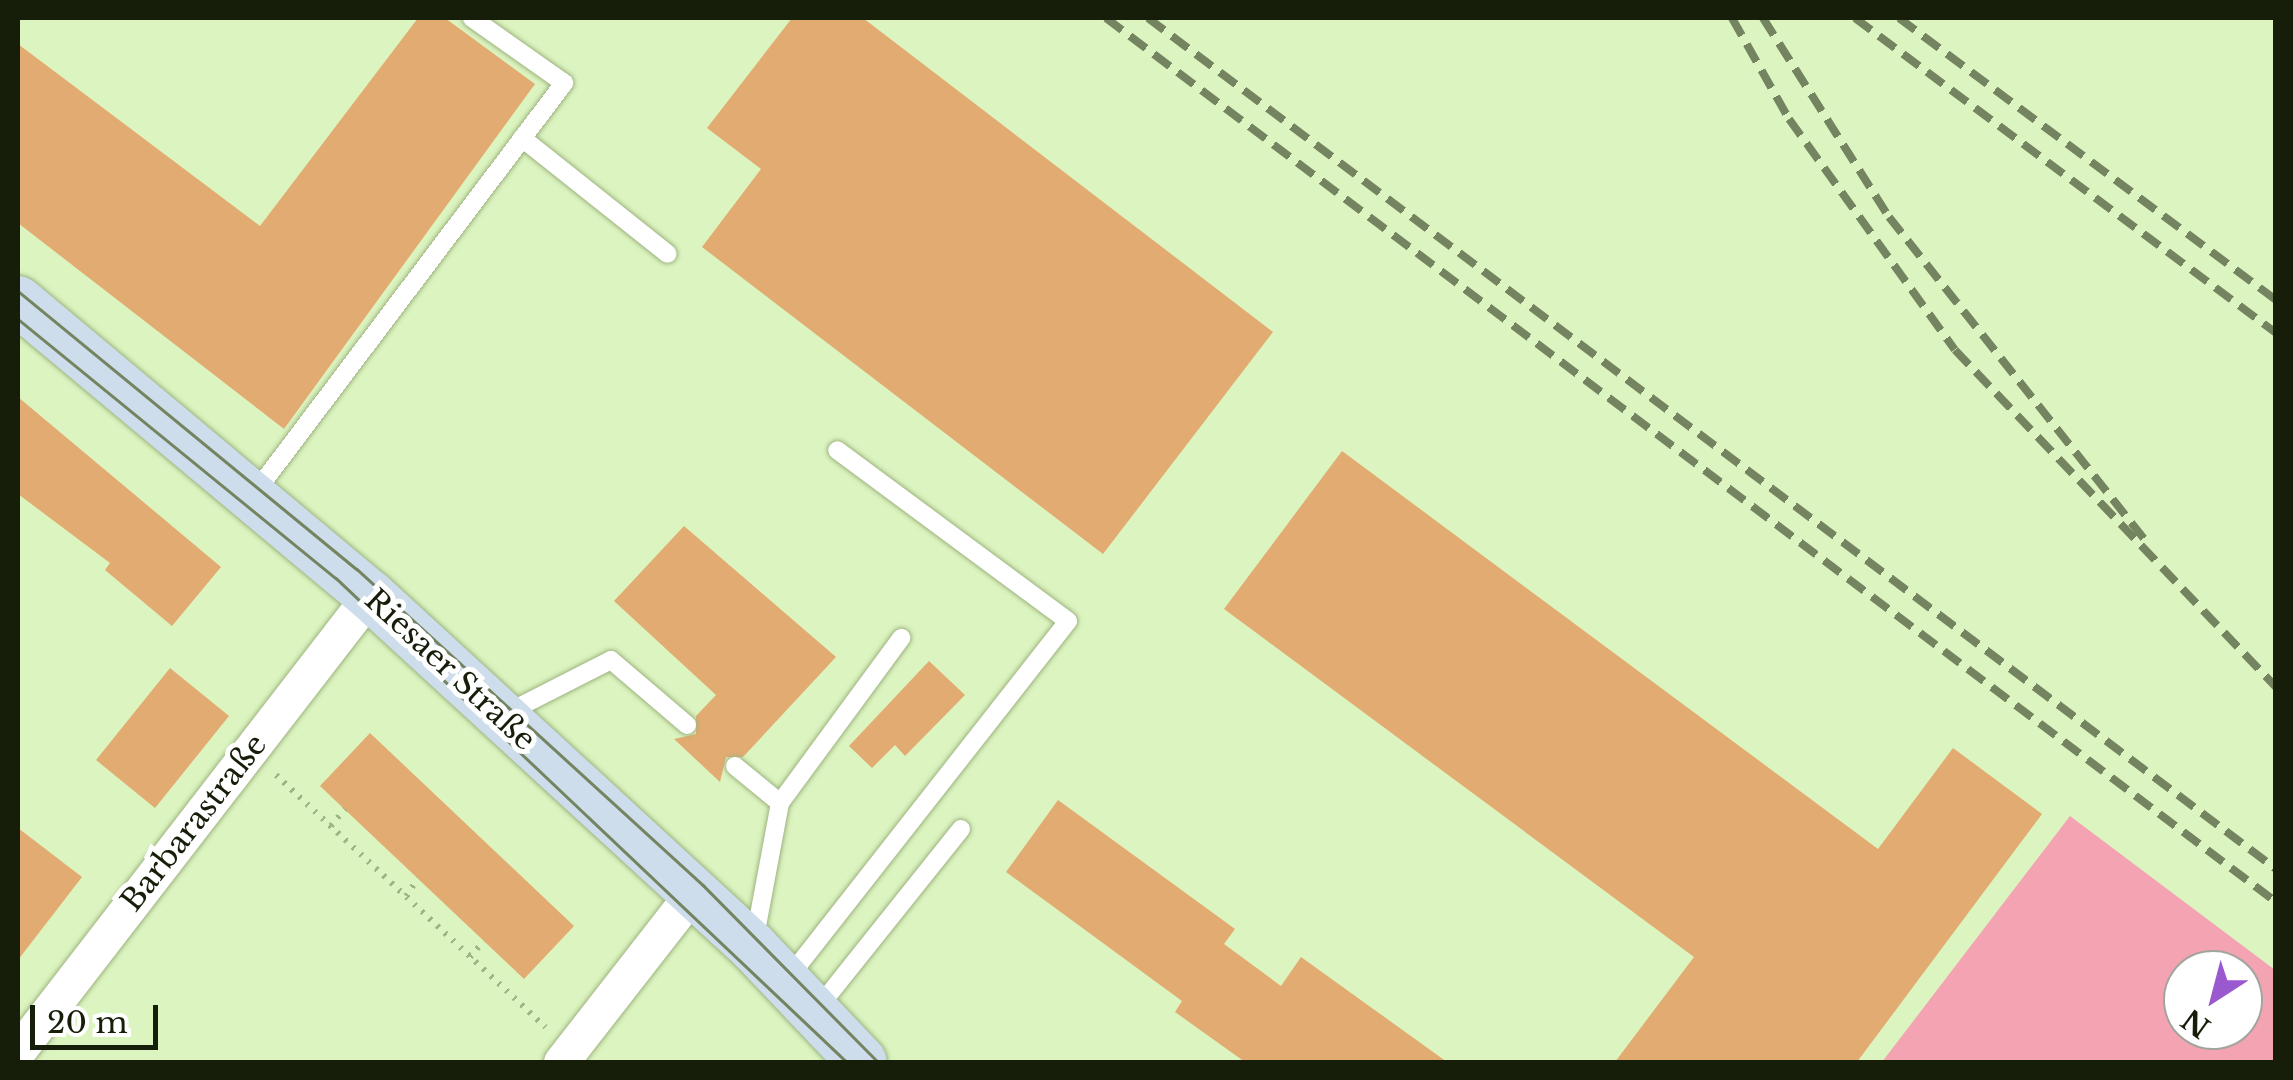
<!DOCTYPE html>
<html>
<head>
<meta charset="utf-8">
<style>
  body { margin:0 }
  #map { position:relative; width:2293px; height:1080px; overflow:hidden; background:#dcf4bf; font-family:"Libre Baskerville",serif }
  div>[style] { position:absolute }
  .green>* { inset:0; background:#f4a3b2 }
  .building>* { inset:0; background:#e2ab71 }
  .path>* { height:6px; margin-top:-3px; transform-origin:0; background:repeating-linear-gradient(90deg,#a0b488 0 2.5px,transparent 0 10.5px) }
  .roads { filter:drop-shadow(0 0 2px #9db380) drop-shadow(0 0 2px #9db380) }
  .lane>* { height:18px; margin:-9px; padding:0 9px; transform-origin:9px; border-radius:9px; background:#fff }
  .street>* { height:35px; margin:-17.5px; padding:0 17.5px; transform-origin:17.5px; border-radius:17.5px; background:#fff }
  .secondary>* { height:50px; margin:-25px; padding:0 25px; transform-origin:25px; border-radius:25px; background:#cdddeb }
  .tram>* { height:2.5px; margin:-1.25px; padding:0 1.25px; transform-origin:1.25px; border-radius:1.25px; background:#748460 }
  .rail>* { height:8px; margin-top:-4px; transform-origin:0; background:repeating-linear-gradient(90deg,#748460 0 20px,transparent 0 30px) }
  span { translate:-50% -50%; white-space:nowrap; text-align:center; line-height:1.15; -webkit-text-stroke:10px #fff; paint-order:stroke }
  .street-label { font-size:30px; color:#161e0a }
  .frame { position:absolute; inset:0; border:20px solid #161e0a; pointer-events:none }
  .north { position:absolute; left:2163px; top:950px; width:100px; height:100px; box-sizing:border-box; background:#fff; border:2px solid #a2a59d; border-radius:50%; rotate:216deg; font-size:28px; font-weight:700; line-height:40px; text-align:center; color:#161e0a }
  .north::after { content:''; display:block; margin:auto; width:35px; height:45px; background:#9a59ce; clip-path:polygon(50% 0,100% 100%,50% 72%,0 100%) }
  .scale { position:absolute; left:30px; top:1005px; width:128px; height:45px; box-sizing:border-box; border:5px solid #161e0a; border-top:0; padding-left:12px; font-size:30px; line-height:35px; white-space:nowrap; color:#161e0a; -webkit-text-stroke:8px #fff; paint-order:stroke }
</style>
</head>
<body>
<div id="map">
  <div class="green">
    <i style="clip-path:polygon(evenodd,2070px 816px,2275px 970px,2275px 1062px,1882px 1062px,2070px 816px,2183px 970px,2243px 970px,2243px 1030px,2183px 1030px,2183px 970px)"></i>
  </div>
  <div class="building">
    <i style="clip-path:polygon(418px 18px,445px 18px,535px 84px,284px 429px,18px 223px,18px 44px,260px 226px)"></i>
    <i style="clip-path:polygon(792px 18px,863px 18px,1273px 332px,1103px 554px,702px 247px,761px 169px,707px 128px)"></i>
    <i style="clip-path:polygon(18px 397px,221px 567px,172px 626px,105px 570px,110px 563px,18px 494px)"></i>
    <i style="clip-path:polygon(1342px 451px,1878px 849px,1953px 748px,2042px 814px,1857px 1062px,1615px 1062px,1694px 957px,1224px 609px)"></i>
    <i style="clip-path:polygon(684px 526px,836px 657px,743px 757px,726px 757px,720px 782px,674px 739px,696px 734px,696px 716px,716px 695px,614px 601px)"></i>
    <i style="clip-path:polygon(929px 661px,965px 695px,905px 756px,895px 745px,872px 768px,849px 746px)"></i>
    <i style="clip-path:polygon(170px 668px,229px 716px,155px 808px,96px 760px)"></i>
    <i style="clip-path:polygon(370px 733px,574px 926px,524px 979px,320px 786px)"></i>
    <i style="clip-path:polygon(1058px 800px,1235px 929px,1224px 944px,1281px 986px,1301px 957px,1447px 1062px,1245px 1062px,1175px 1012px,1182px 1001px,1006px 872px)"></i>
    <i style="clip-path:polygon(18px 828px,82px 877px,18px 960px)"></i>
  </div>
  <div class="path">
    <i style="left:276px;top:775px;width:369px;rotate:43.1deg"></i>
    <i style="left:331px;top:826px;width:22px;rotate:-51deg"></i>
    <i style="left:406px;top:896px;width:21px;rotate:-55deg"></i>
    <i style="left:470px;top:957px;width:21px;rotate:-49deg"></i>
  </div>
  <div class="roads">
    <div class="lane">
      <i style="left:522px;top:138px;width:186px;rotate:38.5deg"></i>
      <i style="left:254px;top:494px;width:515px;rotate:-52.97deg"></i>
      <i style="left:564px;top:83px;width:113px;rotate:-144.8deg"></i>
      <i style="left:505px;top:714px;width:119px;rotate:-27deg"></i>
      <i style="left:611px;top:660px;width:100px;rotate:40.5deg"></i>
      <i style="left:735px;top:766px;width:58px;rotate:39.4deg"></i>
      <i style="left:780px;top:803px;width:141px;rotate:100.6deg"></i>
      <i style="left:780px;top:803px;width:205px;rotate:-53.7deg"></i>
      <i style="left:789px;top:977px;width:452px;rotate:-51.9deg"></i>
      <i style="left:1068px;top:621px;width:287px;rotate:-143.5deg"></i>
      <i style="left:818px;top:1008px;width:229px;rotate:-51.4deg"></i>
    </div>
    <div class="street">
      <i style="left:18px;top:1051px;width:576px;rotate:-52.33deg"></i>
      <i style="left:561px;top:1062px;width:213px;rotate:-52.1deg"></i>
    </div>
    <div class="secondary">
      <i style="left:18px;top:301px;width:459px;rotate:39.9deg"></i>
      <i style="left:370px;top:595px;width:520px;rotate:42.58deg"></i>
      <i style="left:753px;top:947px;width:158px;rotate:46.5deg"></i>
    </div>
  </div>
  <div class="tram">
    <i style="left:18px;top:291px;width:438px;rotate:39.4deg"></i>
    <i style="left:357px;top:569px;width:469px;rotate:42.4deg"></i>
    <i style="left:703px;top:885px;width:249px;rotate:45.3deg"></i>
    <i style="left:18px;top:319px;width:410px;rotate:39.2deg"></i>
    <i style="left:336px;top:578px;width:704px;rotate:43.45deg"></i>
  </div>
  <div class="rail">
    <i style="left:1106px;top:18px;width:1466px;rotate:37.07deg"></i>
    <i style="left:1148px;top:18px;width:1413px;rotate:37.03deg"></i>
    <i style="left:1732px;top:18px;width:116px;rotate:60.6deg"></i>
    <i style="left:1789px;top:119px;width:284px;rotate:54.3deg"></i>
    <i style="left:1955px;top:350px;width:465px;rotate:46.4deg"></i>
    <i style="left:1763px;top:18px;width:236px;rotate:57.7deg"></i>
    <i style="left:1889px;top:217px;width:412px;rotate:51.6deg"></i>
    <i style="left:1855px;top:18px;width:526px;rotate:36.8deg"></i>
    <i style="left:1899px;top:18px;width:471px;rotate:36.8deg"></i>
  </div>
  <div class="street-label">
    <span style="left:450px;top:670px;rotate:43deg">Riesaer Straße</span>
    <span style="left:194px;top:823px;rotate:-52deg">Barbarastraße</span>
  </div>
  <div class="frame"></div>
  <div class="north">N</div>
  <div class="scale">20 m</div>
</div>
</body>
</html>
